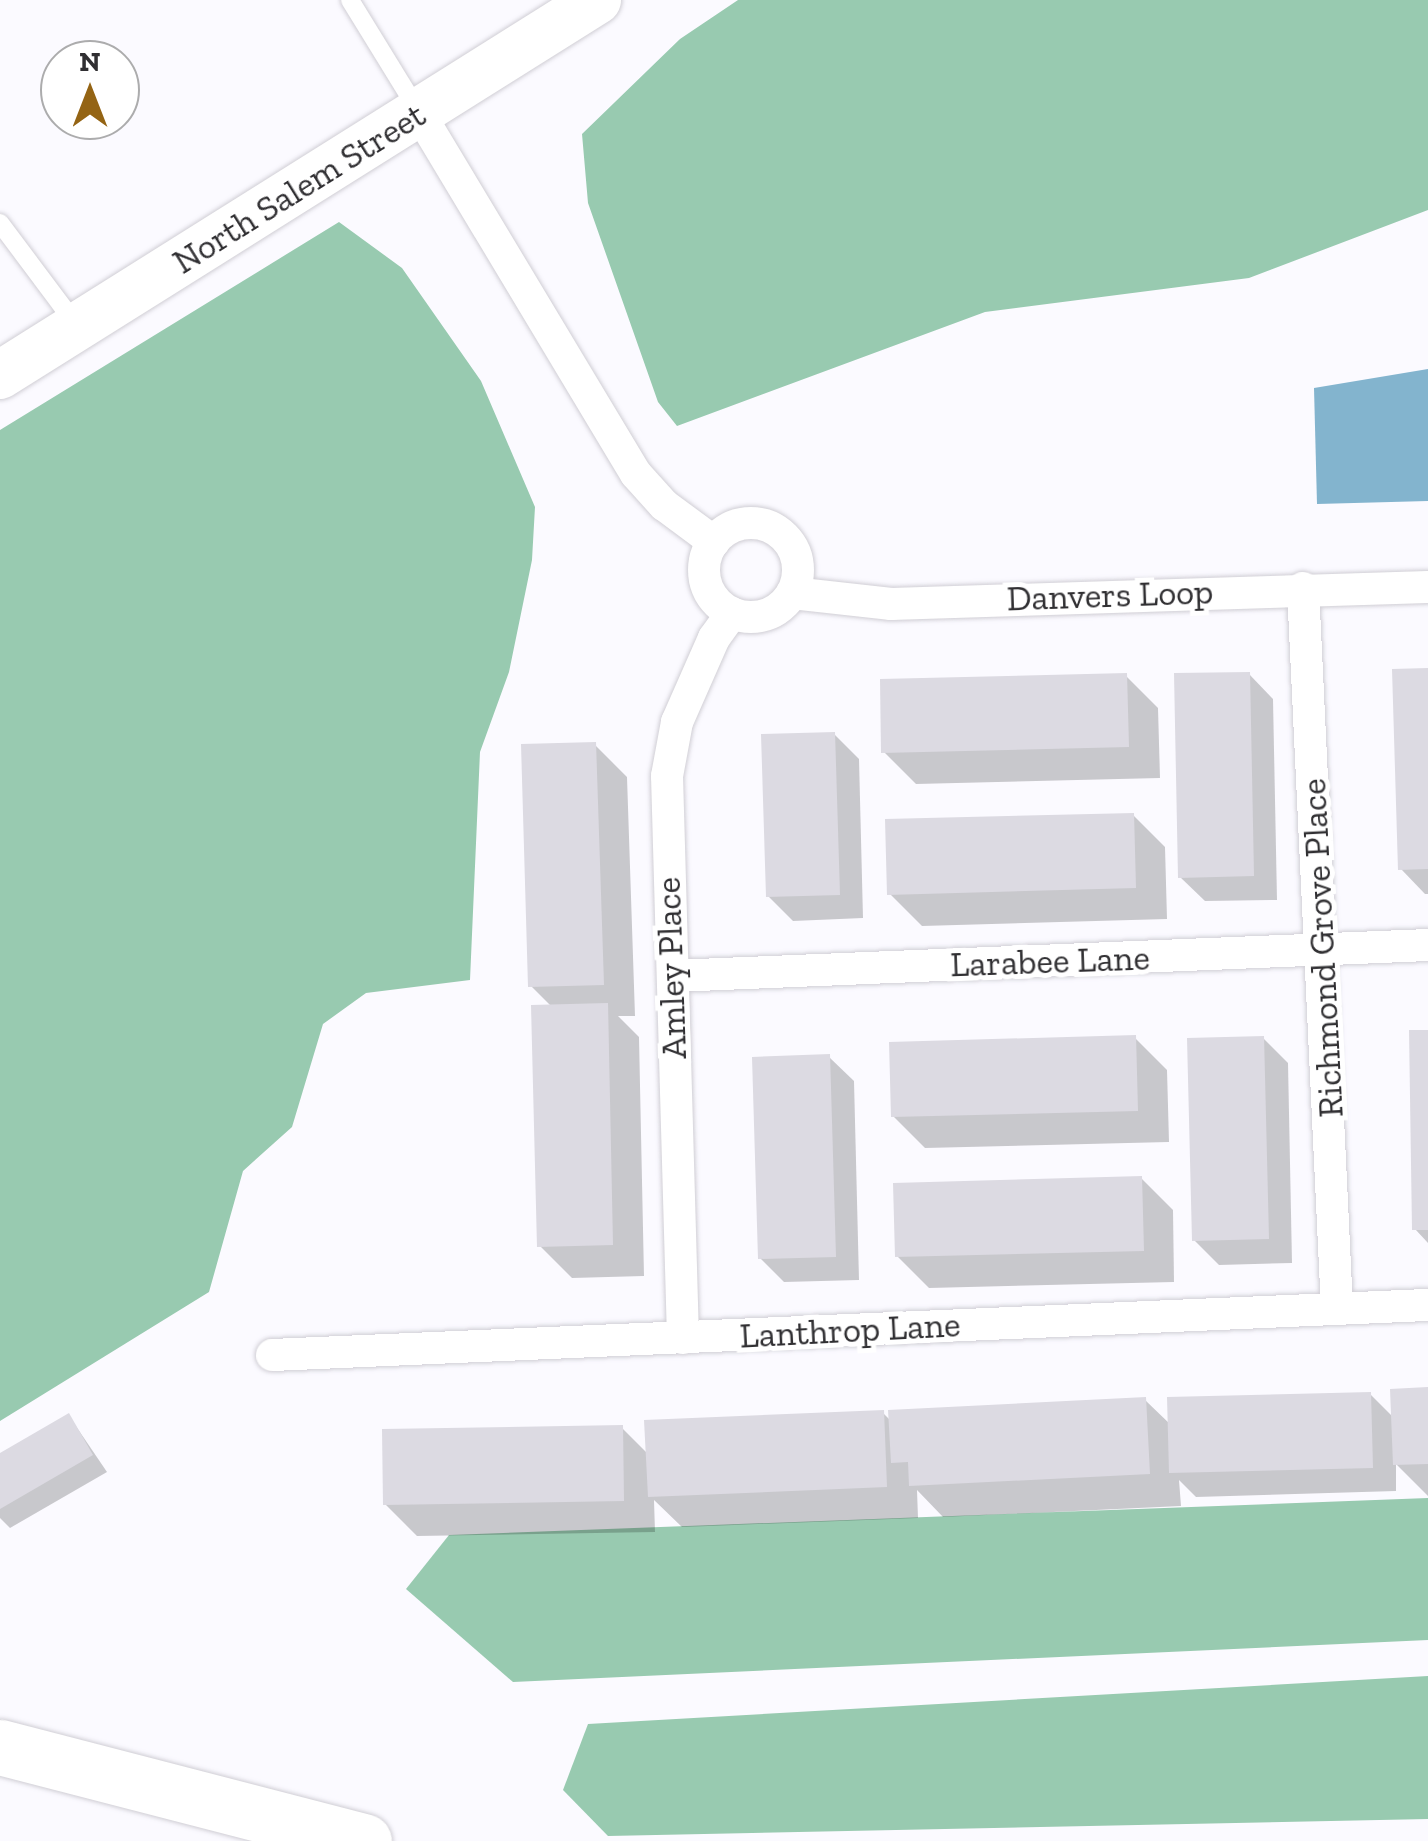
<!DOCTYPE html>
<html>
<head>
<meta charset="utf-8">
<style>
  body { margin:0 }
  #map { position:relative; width:1428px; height:1841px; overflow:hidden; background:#fbfaff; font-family:"Zilla Slab",serif }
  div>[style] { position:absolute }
  .forest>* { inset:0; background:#98cab0 }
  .water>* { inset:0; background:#83b4ce }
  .shadow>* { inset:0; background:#0003 }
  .building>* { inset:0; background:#dcdae2 }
  .roads { filter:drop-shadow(0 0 2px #d0ced5) drop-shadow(0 0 2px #d0ced5) }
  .service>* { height:18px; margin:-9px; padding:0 9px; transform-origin:9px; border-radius:9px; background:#fff }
  .minor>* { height:32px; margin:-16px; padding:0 16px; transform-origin:16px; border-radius:16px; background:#fff }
  .minor>.ring { margin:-16px; padding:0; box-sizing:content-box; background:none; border:32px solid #fff; border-radius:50% }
  .secondary>* { height:48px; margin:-24px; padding:0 24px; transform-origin:24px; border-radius:24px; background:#fff }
  .trunk>* { height:55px; margin:-27.5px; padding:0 27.5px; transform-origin:27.5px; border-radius:27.5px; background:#fff }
  span { translate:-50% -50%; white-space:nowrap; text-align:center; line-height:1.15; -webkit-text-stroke:10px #fff; paint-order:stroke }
  .street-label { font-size:35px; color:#302f32 }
  .north { position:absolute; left:40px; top:40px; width:100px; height:100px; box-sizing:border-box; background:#fff; border:2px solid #acacad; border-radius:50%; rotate:0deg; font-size:28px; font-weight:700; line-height:40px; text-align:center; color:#302f32 }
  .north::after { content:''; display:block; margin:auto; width:35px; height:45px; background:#946414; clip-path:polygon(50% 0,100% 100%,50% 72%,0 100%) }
</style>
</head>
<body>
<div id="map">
  <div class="forest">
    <i style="clip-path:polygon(738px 0,1428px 0,1428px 210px,1249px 278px,985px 312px,677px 426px,658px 402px,588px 203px,582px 134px,680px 39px)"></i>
    <i style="clip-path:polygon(339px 222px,402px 268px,481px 381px,535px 507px,532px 560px,509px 672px,480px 752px,470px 980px,366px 993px,323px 1024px,292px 1127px,243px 1171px,209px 1292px,0 1421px,0 430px)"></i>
    <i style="clip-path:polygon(1428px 1498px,1428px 1640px,513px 1682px,406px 1589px,449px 1535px)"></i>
    <i style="clip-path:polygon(1428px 1676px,1428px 1819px,608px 1836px,563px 1790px,588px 1724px)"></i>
  </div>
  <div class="water">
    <i style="clip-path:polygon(1428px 369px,1428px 501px,1317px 504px,1314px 388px)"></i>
  </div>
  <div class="shadow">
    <i style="clip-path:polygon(1428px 670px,1428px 894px,1425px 894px,1401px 869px)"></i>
    <i style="clip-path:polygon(1249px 674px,1273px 699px,1277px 900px,1205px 901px,1180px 877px)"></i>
    <i style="clip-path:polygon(1126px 676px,1158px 708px,1160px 778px,916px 784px,884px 752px)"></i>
    <i style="clip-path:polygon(834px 734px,859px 759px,863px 918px,793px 921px,768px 896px)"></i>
    <i style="clip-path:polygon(595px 745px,627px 777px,635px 1016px,618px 1016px,639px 1037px,644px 1276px,572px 1278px,540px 1246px,552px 1007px,531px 986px)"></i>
    <i style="clip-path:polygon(1133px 815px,1165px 847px,1167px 919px,922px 926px,890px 894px)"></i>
    <i style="clip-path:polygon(1428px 1032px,1428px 1243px,1415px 1229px)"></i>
    <i style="clip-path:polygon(1135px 1038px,1167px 1070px,1169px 1142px,925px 1148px,893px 1116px)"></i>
    <i style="clip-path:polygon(1263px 1038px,1288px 1063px,1292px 1263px,1219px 1265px,1194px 1240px)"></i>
    <i style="clip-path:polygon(829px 1057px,854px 1081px,859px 1280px,784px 1282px,760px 1258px)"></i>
    <i style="clip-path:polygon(1141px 1178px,1173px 1210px,1174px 1282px,929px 1288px,897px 1256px)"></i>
    <i style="clip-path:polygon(1428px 1390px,1428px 1496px,1396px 1464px,1396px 1491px,1196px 1497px,1179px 1480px,1181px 1506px,943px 1517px,917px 1490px,918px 1518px,682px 1527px,654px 1500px,655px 1532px,417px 1536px,385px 1504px,622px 1428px,648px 1454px,883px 1413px,891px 1421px,1145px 1400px,1171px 1425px,1370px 1394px,1394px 1418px)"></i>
    <i style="clip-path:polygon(69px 1416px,107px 1472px,10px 1528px,0 1518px,0 1456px)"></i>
  </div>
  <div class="building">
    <i style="clip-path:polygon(1428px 668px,1428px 869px,1398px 870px,1392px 669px)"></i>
    <i style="clip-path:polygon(1250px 672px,1254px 876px,1178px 878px,1174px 673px)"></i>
    <i style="clip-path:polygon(1127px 673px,1129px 747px,881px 753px,880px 679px)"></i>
    <i style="clip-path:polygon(835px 732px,840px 895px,766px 897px,761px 734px)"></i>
    <i style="clip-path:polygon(596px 742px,604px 985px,528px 987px,521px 744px)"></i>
    <i style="clip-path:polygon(1134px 813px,1136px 888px,887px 895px,885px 819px)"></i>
    <i style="clip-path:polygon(608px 1003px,613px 1245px,537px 1247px,531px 1005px)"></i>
    <i style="clip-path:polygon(1409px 1030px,1428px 1030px,1428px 1230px,1412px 1230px)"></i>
    <i style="clip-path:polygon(1136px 1035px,1138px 1111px,891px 1117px,889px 1042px)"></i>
    <i style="clip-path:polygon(1264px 1036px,1269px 1239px,1192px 1241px,1187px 1038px)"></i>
    <i style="clip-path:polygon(830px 1054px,836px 1257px,758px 1259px,752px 1057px)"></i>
    <i style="clip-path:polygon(1142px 1176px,1144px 1251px,895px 1257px,893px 1183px)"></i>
    <i style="clip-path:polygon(1428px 1387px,1428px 1464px,1393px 1465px,1390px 1389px)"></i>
    <i style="clip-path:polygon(1371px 1392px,1373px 1468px,1169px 1473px,1167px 1397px)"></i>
    <i style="clip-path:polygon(1146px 1397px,1150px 1474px,909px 1486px,908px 1462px,891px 1463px,888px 1410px)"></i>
    <i style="clip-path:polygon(884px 1410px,887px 1487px,648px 1497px,644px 1420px)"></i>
    <i style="clip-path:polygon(69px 1413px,93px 1455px,0 1509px,0 1453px)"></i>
    <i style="clip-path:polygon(623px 1425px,624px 1501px,383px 1505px,382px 1429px)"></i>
  </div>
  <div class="roads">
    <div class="service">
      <i style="left:350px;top:0;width:132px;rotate:58.4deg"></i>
      <i style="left:0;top:223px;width:129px;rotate:53.2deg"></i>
    </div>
    <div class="minor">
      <i style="left:419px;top:113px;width:421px;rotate:59deg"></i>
      <i style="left:636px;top:474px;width:42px;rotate:47.9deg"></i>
      <i style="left:664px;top:505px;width:62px;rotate:36.5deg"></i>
      <i class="ring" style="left:704px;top:523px;width:62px;height:62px"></i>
      <i style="left:1303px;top:588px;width:721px;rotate:87.3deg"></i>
      <i style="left:792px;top:593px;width:100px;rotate:6.3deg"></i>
      <i style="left:891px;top:604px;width:537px;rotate:-1.81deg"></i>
      <i style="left:673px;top:976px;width:756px;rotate:-2.35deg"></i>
      <i style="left:683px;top:1338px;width:562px;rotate:-91.63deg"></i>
      <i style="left:667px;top:776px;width:55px;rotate:-79.5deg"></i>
      <i style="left:677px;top:722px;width:92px;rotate:-66.2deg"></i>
      <i style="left:714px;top:638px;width:31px;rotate:-54deg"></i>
      <i style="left:272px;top:1355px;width:1157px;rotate:-2.48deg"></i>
    </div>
    <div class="secondary">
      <i style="left:0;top:375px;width:705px;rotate:-32.13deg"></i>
    </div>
    <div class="trunk">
      <i style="left:0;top:1747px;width:376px;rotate:14.5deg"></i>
    </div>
  </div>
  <div class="street-label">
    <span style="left:299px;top:188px;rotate:-32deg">North Salem Street</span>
    <span style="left:1110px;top:595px;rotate:-2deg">Danvers Loop</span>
    <span style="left:1322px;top:948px;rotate:-93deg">Richmond Grove Place</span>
    <span style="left:1050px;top:961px;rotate:-2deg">Larabee Lane</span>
    <span style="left:671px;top:968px;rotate:-92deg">Amley Place</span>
    <span style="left:850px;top:1330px;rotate:-3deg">Lanthrop Lane</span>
  </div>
  <div class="north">N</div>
</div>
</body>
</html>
